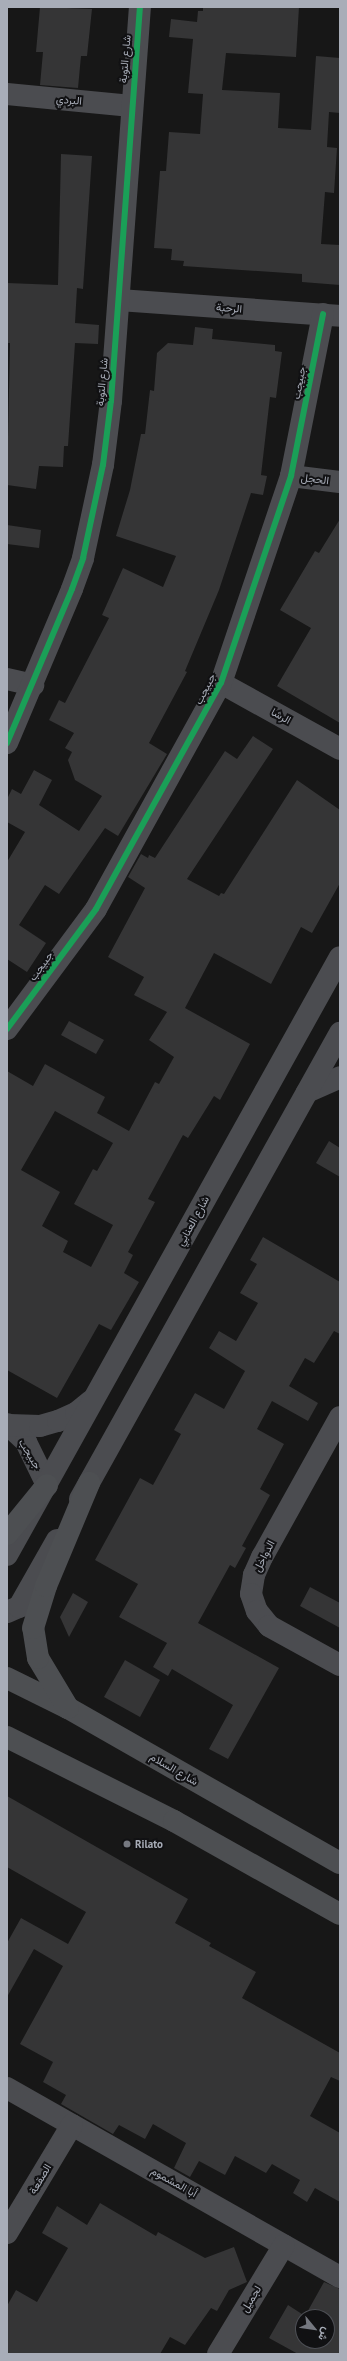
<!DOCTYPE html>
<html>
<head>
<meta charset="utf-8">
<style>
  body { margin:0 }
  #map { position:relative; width:347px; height:2361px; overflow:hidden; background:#171717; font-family:"PT Sans",Vazirmatn,sans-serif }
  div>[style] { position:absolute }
  .building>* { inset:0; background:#353536 }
  .minor>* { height:22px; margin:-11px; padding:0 11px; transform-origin:11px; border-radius:11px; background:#4b4c50 }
  .major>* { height:22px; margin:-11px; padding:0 11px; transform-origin:11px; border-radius:11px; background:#4d4f52 }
  .cycleway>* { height:6px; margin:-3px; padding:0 3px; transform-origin:3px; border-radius:3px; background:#1a9f57 }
  .dots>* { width:11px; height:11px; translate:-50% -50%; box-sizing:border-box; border:2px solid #111113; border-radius:50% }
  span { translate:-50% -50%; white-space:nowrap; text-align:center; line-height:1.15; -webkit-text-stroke:4px #111113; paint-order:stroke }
  .street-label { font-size:11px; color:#a8adb8 }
  .poi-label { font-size:11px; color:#a8adb8; font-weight:700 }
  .left { translate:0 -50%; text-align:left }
  .frame { position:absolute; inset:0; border:8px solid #a8adb8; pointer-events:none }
  .north { position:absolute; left:295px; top:2309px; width:40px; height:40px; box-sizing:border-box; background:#111113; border:1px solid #4d4f55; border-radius:50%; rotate:119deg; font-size:11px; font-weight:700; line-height:16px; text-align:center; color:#a8adb8 }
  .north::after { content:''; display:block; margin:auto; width:14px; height:18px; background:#757880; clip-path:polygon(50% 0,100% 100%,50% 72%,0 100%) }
</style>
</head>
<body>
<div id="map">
  <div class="building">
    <i style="clip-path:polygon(40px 7px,92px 9px,87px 56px,81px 56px,78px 88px,40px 85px,43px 52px,36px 52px)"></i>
    <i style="clip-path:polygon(203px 7px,299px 7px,296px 57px,226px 53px,222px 90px,280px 93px,278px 128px,311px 130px,316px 56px,340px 58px,340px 113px,329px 112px,327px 147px,337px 148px,334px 193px,325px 192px,321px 244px,340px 245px,340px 285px,302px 282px,302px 274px,183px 266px,184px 261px,171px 260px,172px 249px,154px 248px,160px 171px,166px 171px,169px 132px,200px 134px,203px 94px,188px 93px,193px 39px,169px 37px,171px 19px,197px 22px,198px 11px,203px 11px)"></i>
    <i style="clip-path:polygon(61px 154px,92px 156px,83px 289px,77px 288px,75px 323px,99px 325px,98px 344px,75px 343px,68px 446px,64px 446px,63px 467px,39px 466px,36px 489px,7px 485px,10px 343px,7px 343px,7px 283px,58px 285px)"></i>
    <i style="clip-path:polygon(195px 327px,213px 329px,212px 339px,275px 345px,275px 351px,282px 352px,276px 398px,270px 397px,261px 475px,267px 476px,263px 495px,251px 493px,219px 590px,185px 671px,187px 672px,149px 743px,167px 754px,118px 836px,105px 828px,59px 894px,45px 885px,19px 925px,46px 943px,27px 972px,7px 959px,7px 862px,25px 832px,7px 822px,7px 799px,12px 789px,21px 794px,34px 770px,52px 780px,39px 805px,79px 831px,102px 796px,75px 780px,68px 760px,72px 752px,65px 748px,74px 733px,49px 720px,59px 700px,65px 703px,109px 618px,102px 615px,123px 568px,163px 587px,176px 556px,116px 536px,130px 490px,141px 434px,145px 434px,150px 390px,154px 391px,157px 353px,168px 343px,193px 345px)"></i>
    <i style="clip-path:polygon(340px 519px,340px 723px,277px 686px,311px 628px,280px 610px,315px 551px,319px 553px)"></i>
    <i style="clip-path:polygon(7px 525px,41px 530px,39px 548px,7px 544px)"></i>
    <i style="clip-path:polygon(evenodd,253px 736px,273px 749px,187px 879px,219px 896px,221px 893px,224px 894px,297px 780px,340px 810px,340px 883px,312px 933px,301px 927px,271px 984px,214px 953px,185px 1008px,250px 1044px,220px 1100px,214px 1096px,188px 1138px,183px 1135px,148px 1199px,155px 1202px,128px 1252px,133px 1255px,124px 1273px,139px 1282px,111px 1330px,99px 1324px,57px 1398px,7px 1370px,7px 1071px,33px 1086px,45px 1064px,105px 1097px,97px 1113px,129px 1131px,155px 1082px,159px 1084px,174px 1057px,149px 1040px,167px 1012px,134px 995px,144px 977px,108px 957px,145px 888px,128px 877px,141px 854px,148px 858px,149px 855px,155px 858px,225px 751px,237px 759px,253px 736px,55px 1111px,113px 1143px,97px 1171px,93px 1169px,74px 1204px,113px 1225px,91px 1267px,63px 1252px,68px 1241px,42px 1226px,60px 1192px,21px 1170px,55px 1111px)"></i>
    <i style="clip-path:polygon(69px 1021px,104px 1040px,96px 1054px,61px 1035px)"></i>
    <i style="clip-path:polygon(329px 1141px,340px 1148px,340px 1177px,316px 1163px)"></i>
    <i style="clip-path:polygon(263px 1237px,340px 1282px,340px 1334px,334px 1331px,314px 1363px,305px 1358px,289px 1386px,318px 1403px,308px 1421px,272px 1401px,257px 1429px,284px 1444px,260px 1489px,270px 1495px,242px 1546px,246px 1548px,235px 1568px,230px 1565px,198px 1623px,279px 1668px,228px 1759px,209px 1749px,233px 1705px,172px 1669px,168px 1676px,153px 1667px,167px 1643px,119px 1617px,138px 1584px,95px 1560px,140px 1478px,153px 1485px,181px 1434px,174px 1430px,195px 1393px,224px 1409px,245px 1371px,209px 1348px,219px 1331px,236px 1341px,258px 1303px,240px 1293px,257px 1264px,250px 1260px)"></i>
    <i style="clip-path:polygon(310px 1587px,340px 1603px,340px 1628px,300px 1606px)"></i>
    <i style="clip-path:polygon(73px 1593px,88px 1602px,69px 1637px,60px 1617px)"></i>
    <i style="clip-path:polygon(125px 1660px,160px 1680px,140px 1717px,104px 1697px)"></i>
    <i style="clip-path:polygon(7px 1796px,188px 1899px,175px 1923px,211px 1943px,209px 1946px,256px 1972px,242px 1998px,340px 2053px,340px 2081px,331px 2077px,310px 2116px,340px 2133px,340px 2202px,315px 2188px,307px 2202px,293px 2193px,300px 2180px,272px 2164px,266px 2173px,235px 2156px,225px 2175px,199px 2161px,190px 2177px,174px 2168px,186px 2143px,153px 2124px,145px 2139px,119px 2125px,113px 2134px,61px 2104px,66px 2095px,43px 2082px,53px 2062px,20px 2044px,63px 1966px,34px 1949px,7px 1997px,7px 1943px,21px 1918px,68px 1944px,86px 1912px,7px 1867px)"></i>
    <i style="clip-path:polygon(100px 2203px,156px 2236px,158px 2232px,205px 2258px,234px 2247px,247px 2282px,229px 2290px,217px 2311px,211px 2308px,185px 2345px,170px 2337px,160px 2354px,7px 2354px,7px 2306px,16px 2290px,37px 2302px,68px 2248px,42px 2233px,57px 2206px,87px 2225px)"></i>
    <i style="clip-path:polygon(evenodd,324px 2282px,340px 2289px,340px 2354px,298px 2354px,269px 2338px,288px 2305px,305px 2316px,324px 2282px,303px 2317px,327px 2317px,327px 2341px,303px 2341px,303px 2317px)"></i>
  </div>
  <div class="minor">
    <i style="left:7px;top:94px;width:125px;rotate:5.5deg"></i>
    <i style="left:119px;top:300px;width:222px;rotate:4.1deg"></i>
    <i style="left:291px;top:476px;width:49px;rotate:7deg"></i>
    <i style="left:7px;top:679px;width:27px;rotate:13deg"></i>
    <i style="left:221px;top:683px;width:136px;rotate:29deg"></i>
    <i style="left:7px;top:743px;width:167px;rotate:-67.1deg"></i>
    <i style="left:72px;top:589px;width:33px;rotate:-70deg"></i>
    <i style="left:83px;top:558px;width:95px;rotate:-77.9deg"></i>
    <i style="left:103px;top:465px;width:64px;rotate:-82.9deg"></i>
    <i style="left:111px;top:401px;width:395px;rotate:-85.8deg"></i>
    <i style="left:7px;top:1029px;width:149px;rotate:-53.4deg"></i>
    <i style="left:96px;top:909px;width:258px;rotate:-61.1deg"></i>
    <i style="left:221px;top:683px;width:219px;rotate:-71.3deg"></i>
    <i style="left:291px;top:476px;width:165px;rotate:-78.8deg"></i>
    <i style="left:307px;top:1092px;width:36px;rotate:-24deg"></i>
    <i style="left:340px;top:1417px;width:160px;rotate:119.1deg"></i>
    <i style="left:262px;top:1557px;width:20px;rotate:114deg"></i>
    <i style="left:254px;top:1575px;width:19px;rotate:99deg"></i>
    <i style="left:251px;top:1594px;width:18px;rotate:71deg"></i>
    <i style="left:257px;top:1611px;width:19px;rotate:51deg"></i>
    <i style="left:269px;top:1626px;width:81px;rotate:28.8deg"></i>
    <i style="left:7px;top:1424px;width:26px;rotate:43deg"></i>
    <i style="left:26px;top:1442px;width:48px;rotate:64deg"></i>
    <i style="left:9px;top:1425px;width:31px;rotate:2deg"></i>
    <i style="left:40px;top:1426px;width:19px;rotate:-16deg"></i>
    <i style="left:58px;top:1421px;width:20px;rotate:-24deg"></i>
    <i style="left:76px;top:1413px;width:19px;rotate:-39deg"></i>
    <i style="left:80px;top:1499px;width:534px;rotate:-60.84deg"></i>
    <i style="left:7px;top:1555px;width:684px;rotate:-60.89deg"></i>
    <i style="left:7px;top:1612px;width:13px;rotate:-23deg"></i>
    <i style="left:19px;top:1607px;width:77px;rotate:-60.4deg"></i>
    <i style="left:7px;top:2088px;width:383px;rotate:29.6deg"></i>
    <i style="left:7px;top:2233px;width:126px;rotate:-59deg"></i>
    <i style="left:218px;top:2354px;width:127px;rotate:-58.8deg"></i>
  </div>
  <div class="major">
    <i style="left:7px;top:1534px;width:63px;rotate:-50.8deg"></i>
    <i style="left:7px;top:1678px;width:68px;rotate:26.2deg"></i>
    <i style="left:68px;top:1708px;width:313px;rotate:29.7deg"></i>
    <i style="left:68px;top:1708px;width:58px;rotate:-121deg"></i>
    <i style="left:38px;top:1658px;width:30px;rotate:-99deg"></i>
    <i style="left:33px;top:1628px;width:44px;rotate:-72.8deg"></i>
    <i style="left:46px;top:1586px;width:112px;rotate:-67.3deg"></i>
    <i style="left:7px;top:1737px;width:187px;rotate:26.7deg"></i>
    <i style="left:174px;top:1821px;width:190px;rotate:29.3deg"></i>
  </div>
  <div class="cycleway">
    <i style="left:7px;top:743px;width:167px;rotate:-67.1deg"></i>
    <i style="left:72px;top:589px;width:33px;rotate:-70deg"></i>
    <i style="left:83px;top:558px;width:95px;rotate:-77.9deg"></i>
    <i style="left:103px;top:465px;width:64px;rotate:-82.9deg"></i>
    <i style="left:111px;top:401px;width:395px;rotate:-85.8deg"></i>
    <i style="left:7px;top:1029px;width:149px;rotate:-53.4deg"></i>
    <i style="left:96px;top:909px;width:258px;rotate:-61.1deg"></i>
    <i style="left:221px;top:683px;width:219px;rotate:-71.3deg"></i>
    <i style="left:291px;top:476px;width:165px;rotate:-78.8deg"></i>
  </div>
  <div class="dots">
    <i style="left:127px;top:1844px;background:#757880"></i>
  </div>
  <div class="street-label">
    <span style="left:125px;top:59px;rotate:-85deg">شارع التوبة</span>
    <span style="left:69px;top:100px;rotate:5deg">البردي</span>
    <span style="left:229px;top:308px;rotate:4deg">الرحبة</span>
    <span style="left:102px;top:382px;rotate:-85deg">شارع التوبة</span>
    <span style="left:299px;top:383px;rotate:-79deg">جبيجب</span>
    <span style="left:315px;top:479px;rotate:7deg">الحجل</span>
    <span style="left:205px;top:689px;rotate:-63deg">جبيجب</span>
    <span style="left:281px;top:716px;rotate:29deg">الرشا</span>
    <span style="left:41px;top:966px;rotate:-54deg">جبيجب</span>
    <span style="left:193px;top:1221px;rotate:-61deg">شارع العنابي</span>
    <span style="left:30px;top:1454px;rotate:59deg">جبيجب</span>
    <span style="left:264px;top:1556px;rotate:-63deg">الدواخل</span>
    <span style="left:174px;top:1769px;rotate:30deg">شارع السلام</span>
    <span style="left:40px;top:2179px;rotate:-59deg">الصقعة</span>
    <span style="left:174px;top:2182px;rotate:29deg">أبا المشموم</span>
    <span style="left:251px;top:2299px;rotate:-59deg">لجميل</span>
  </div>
  <div class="poi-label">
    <span class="left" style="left:135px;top:1844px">Rilato</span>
  </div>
  <div class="frame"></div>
  <div class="north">ش</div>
</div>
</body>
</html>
